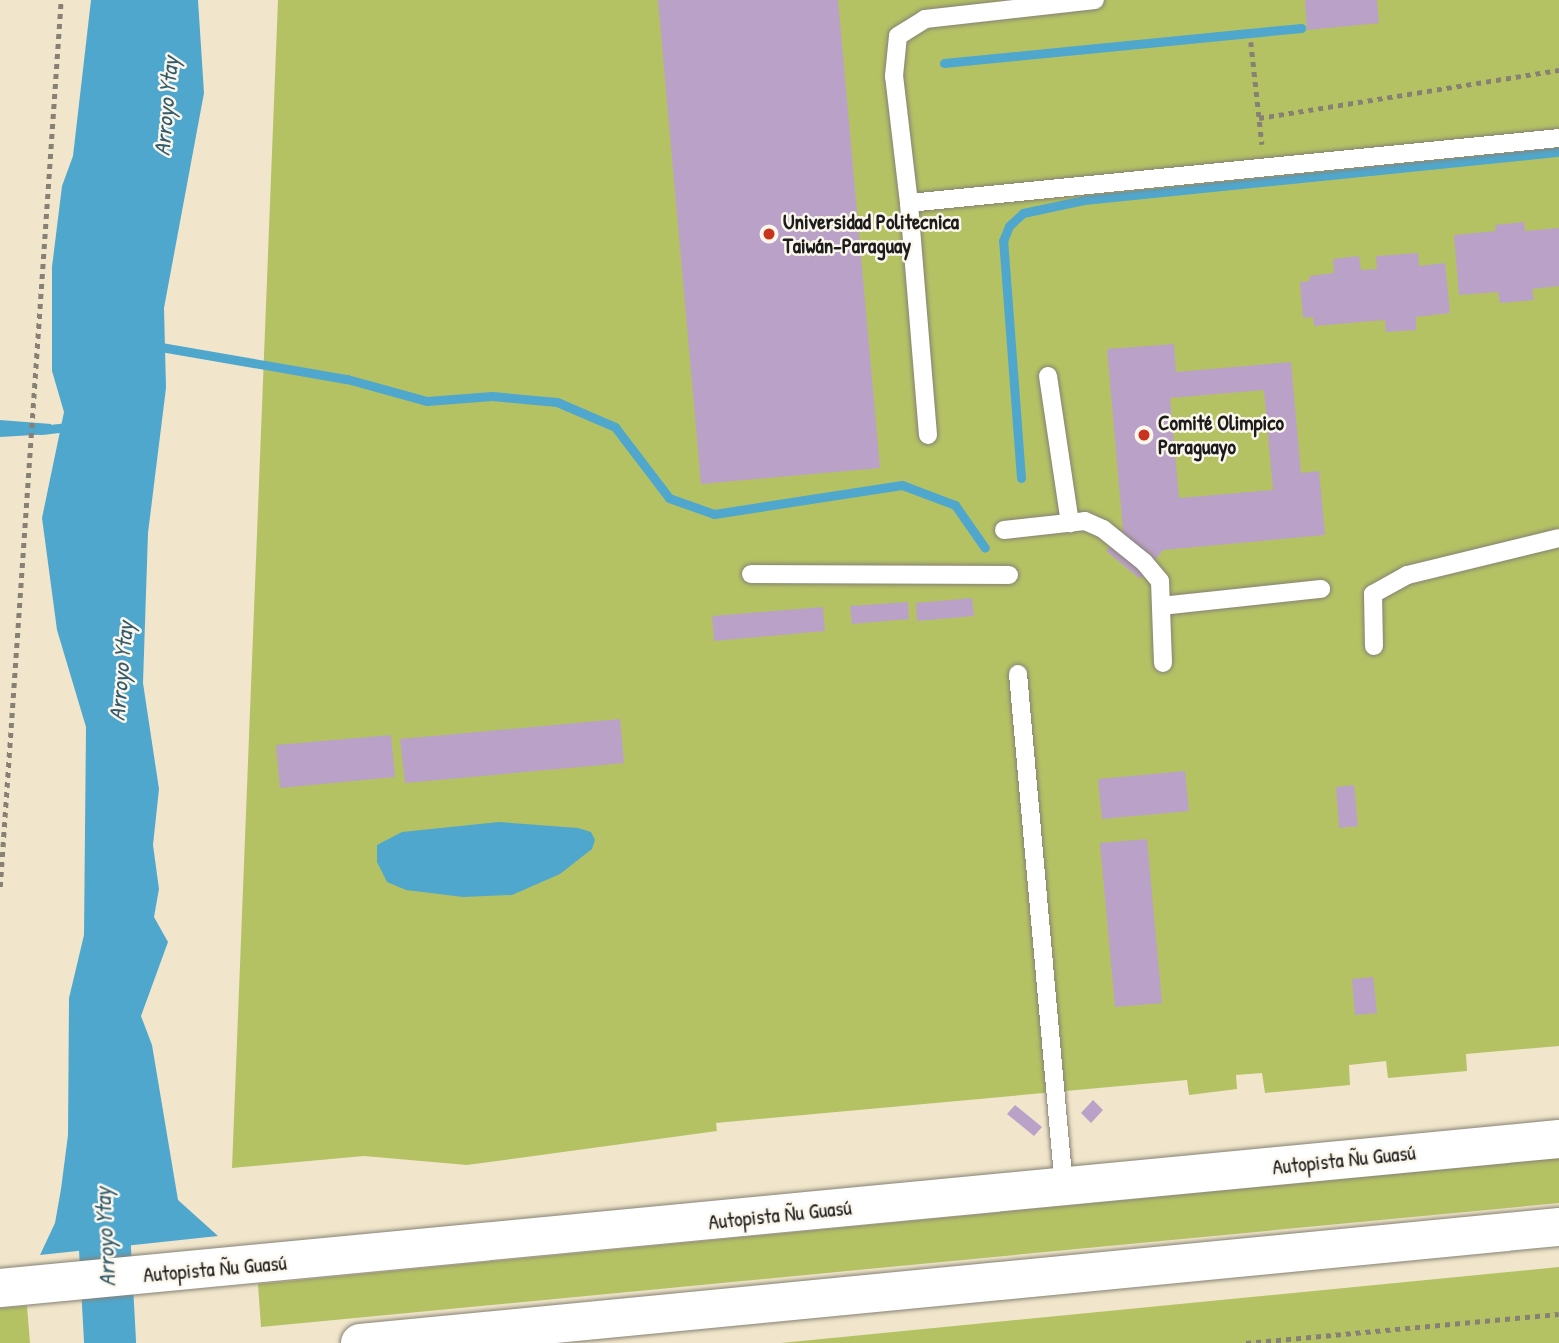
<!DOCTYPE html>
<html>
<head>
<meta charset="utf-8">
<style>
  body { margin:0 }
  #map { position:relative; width:1559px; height:1343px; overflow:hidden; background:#f1e6cb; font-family:"Patrick Hand",sans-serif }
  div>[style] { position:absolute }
  .green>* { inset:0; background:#b5c264 }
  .water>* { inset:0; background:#50a7cd }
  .stream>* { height:9px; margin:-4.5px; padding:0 4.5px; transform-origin:4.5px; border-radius:4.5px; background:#50a7cd }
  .river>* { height:52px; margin:-26px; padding:0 26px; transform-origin:26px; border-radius:26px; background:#50a7cd }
  .building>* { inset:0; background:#baa1c7 }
  .path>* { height:4.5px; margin-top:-2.25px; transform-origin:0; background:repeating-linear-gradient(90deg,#868174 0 5px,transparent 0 10px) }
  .roads { filter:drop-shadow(0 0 2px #868174) drop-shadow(0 0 2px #868174) }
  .service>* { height:18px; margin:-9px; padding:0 9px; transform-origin:9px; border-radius:9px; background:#fff }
  .motorway>* { height:38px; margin:-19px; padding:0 19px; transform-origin:19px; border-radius:19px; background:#fff }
  .dots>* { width:19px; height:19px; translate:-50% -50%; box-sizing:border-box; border:4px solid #fbf7ec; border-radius:50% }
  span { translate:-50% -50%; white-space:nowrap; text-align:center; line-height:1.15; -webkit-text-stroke:5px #fbf7ec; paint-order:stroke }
  .poi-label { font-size:21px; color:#1c1c1c; font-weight:700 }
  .left { translate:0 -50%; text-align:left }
  .street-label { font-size:21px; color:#1c1c1c }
  .water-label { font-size:23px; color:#335b6c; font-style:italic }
</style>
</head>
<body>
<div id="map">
  <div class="green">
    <i style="clip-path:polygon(278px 0,1559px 0,1559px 1046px,1466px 1054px,1467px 1071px,1388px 1078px,1386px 1061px,1349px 1065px,1350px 1085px,1265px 1093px,1262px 1073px,1236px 1075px,1237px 1089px,1189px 1095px,1187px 1080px,716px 1123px,717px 1131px,467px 1165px,364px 1156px,232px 1168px)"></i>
    <i style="clip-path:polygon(1559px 1158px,1559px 1203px,261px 1327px,258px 1284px)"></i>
    <i style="clip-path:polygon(1559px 1267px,1559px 1343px,781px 1343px)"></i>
    <i style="clip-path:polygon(27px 1306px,30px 1343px,0 1343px,0 1308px)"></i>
  </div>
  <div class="water">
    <i style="clip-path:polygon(91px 0,198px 0,204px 93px,164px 308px,166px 388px,148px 533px,143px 683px,159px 789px,153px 845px,159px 889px,154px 917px,168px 942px,141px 1016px,152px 1045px,178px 1200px,218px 1236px,40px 1255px,55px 1223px,61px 1189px,68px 1135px,69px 998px,84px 935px,86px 727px,57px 630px,42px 518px,64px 412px,52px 371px,52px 267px,62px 186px,73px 156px)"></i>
    <i style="clip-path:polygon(0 420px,51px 424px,51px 434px,0 437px)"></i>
    <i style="clip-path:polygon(499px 822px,578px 828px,591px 832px,595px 840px,592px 849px,560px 874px,512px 895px,463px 897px,406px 890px,387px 882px,377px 862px,377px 845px,402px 832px)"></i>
  </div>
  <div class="stream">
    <i style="left:944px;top:63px;width:359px;rotate:-5.6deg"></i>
    <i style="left:155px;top:346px;width:195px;rotate:9.8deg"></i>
    <i style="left:347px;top:379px;width:83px;rotate:15.4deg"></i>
    <i style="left:427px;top:401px;width:65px;rotate:-4.4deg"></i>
    <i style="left:492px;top:396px;width:65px;rotate:5.3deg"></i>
    <i style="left:557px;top:402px;width:63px;rotate:23.3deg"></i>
    <i style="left:615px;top:427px;width:89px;rotate:52.7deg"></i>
    <i style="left:669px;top:498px;width:48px;rotate:19.6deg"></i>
    <i style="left:714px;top:514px;width:190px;rotate:-8.8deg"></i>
    <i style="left:902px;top:485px;width:57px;rotate:20.7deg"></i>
    <i style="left:955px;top:505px;width:52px;rotate:55.1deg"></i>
    <i style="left:40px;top:430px;width:31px;rotate:-6deg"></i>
    <i style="left:1021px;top:478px;width:238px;rotate:-94.3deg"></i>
    <i style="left:1003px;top:241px;width:16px;rotate:-68deg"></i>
    <i style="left:1009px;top:226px;width:19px;rotate:-43deg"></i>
    <i style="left:1023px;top:213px;width:62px;rotate:-12deg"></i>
    <i style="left:1084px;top:200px;width:477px;rotate:-5.8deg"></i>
  </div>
  <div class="river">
    <i style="left:101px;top:1175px;width:168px;rotate:86.9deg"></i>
  </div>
  <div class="building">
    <i style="clip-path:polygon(658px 0,838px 0,880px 468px,701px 484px)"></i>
    <i style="clip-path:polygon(1305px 0,1377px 0,1379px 23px,1307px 30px)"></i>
    <i style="clip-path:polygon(1524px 222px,1525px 231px,1559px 228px,1559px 286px,1532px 289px,1534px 300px,1500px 303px,1498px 292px,1459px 295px,1454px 235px,1496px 231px,1495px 225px)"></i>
    <i style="clip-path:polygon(1418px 253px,1419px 266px,1445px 263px,1450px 313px,1416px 317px,1416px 330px,1386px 332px,1385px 320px,1314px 326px,1313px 317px,1303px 318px,1300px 282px,1310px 281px,1309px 276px,1334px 273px,1333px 259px,1359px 256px,1361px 270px,1377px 269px,1376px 256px)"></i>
    <i style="clip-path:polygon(evenodd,1174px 344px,1176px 372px,1291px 362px,1301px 473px,1319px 471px,1325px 535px,1163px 550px,1140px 579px,1106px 551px,1123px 530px,1107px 349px,1174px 344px,1264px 390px,1273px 490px,1179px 498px,1170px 398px,1264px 390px)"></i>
    <i style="clip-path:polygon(972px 598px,974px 616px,917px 621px,916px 603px)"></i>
    <i style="clip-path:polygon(908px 602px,909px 619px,852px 624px,850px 606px)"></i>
    <i style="clip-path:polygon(823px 607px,825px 631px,714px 641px,712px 616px)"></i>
    <i style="clip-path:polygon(620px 719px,624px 763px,405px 783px,400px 739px)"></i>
    <i style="clip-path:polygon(391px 735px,395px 777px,280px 788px,276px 745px)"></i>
    <i style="clip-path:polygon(1185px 771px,1189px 811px,1102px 819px,1098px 779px)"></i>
    <i style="clip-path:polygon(1354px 785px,1358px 826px,1339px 828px,1336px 787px)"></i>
    <i style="clip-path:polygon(1147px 839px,1162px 1003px,1115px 1007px,1100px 843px)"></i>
    <i style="clip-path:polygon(1373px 977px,1377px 1013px,1355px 1015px,1352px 979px)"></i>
    <i style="clip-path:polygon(1093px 1100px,1103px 1110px,1091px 1123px,1081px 1113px)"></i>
    <i style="clip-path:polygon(1015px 1105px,1042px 1127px,1034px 1136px,1007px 1114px)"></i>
  </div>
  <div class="path">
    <i style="left:1251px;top:42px;width:103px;rotate:83.8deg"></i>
    <i style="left:1259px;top:118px;width:304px;rotate:-9.1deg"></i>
    <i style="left:0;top:887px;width:889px;rotate:-86.07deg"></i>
    <i style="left:1246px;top:1343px;width:314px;rotate:-5.3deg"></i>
  </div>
  <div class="roads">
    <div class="service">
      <i style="left:909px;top:203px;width:128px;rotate:-96.7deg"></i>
      <i style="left:894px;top:76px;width:40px;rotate:-84.3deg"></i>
      <i style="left:898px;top:36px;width:32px;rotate:-32deg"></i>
      <i style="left:925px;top:19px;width:171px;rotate:-6.4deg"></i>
      <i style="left:1048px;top:376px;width:149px;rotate:81.5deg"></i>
      <i style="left:928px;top:435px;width:233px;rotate:-94.7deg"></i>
      <i style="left:909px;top:203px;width:653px;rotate:-5.71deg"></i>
      <i style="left:1004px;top:530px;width:81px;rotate:-6.3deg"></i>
      <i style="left:1085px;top:521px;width:20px;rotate:24deg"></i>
      <i style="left:1103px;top:529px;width:53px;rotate:38.8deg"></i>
      <i style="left:1144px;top:562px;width:25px;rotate:50deg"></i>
      <i style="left:1160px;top:581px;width:82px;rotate:87.9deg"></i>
      <i style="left:751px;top:574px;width:258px;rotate:0.2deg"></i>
      <i style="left:1161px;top:606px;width:161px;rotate:-6.1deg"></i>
      <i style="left:1374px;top:646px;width:52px;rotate:-91.1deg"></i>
      <i style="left:1373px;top:594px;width:39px;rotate:-29deg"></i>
      <i style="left:1407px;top:575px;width:156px;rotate:-13.7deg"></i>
      <i style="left:1018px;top:674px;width:515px;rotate:84.88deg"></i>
    </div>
    <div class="motorway">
      <i style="left:0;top:1288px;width:1566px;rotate:-5.46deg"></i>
      <i style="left:360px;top:1343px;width:1205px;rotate:-5.53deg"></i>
    </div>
  </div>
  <div class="dots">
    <i style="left:769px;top:234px;background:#c8321e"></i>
    <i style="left:1144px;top:435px;background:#c8321e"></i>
  </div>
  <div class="poi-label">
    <span class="left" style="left:783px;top:234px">Universidad Politecnica<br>Taiwán-Paraguay</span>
    <span class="left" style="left:1158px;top:435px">Comité Olimpico<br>Paraguayo</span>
  </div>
  <div class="street-label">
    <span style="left:1344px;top:1160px;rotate:-6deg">Autopista Ñu Guasú</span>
    <span style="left:780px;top:1215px;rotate:-6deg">Autopista Ñu Guasú</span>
    <span style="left:215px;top:1269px;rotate:-5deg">Autopista Ñu Guasú</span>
  </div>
  <div class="water-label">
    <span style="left:166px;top:106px;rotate:-85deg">Arroyo Ytay</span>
    <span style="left:121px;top:671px;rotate:-85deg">Arroyo Ytay</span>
    <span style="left:105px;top:1237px;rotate:-93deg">Arroyo Ytay</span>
  </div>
</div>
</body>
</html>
